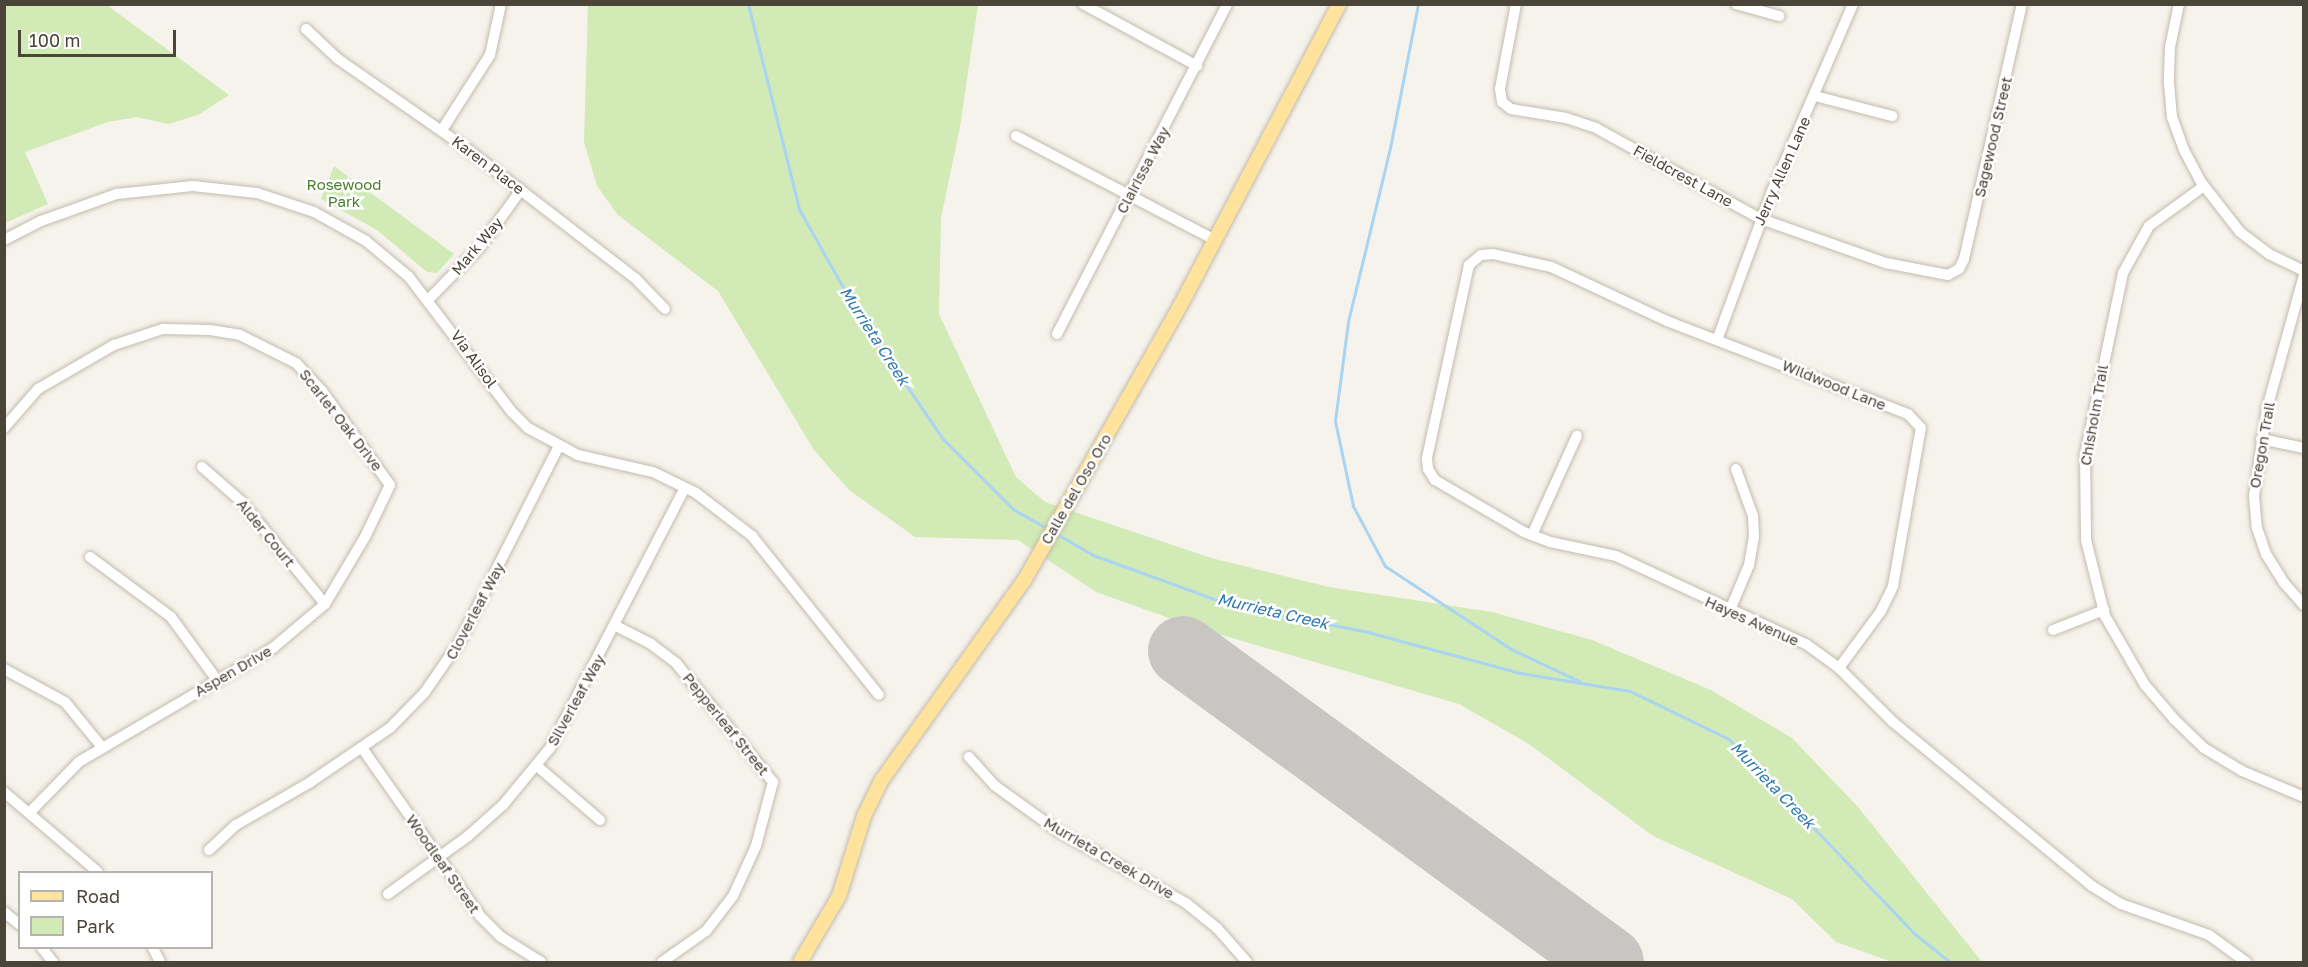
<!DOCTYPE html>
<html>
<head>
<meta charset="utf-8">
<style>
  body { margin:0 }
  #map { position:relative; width:2308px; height:967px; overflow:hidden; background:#f6f3ec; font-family:"Golos Text",sans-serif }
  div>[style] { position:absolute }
  .green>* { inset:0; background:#d2eab5 }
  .stream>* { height:3px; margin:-1.5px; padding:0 1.5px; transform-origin:1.5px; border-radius:1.5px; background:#a9d4f2 }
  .runway>* { height:70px; margin:-35px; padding:0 35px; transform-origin:35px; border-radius:35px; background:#c8c6c3 }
  .roads { filter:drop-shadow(0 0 2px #c2bbae) drop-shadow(0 0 2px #c2bbae) }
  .minor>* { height:10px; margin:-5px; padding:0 5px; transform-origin:5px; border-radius:5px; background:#fff }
  .major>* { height:14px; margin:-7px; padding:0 7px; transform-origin:7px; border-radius:7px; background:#ffe39c }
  span { translate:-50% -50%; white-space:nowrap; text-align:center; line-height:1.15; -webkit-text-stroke:5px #fff; paint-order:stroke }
  .street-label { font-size:15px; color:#4b4439 }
  .park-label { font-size:15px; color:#4a7f2a }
  .water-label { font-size:16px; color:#2e7ab2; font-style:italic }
  .frame { position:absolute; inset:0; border:6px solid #4b4439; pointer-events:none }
  .legend { position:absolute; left:18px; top:871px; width:195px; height:78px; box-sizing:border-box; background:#fff; border:2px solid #b7b4b0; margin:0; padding:8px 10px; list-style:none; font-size:18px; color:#4b4439 }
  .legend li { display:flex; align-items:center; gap:12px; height:30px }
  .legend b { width:30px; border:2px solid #b7b4b0 }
  .scale { position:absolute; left:18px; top:30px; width:158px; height:27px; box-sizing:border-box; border:3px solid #4b4439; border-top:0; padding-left:8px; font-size:18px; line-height:21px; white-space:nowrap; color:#4b4439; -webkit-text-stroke:4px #fff; paint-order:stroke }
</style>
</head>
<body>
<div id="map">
  <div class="green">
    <i style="clip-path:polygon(4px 5px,107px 5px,229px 95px,198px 115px,168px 124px,137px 117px,108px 122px,25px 152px,48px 204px,5px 223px)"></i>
    <i style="clip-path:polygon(588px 5px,978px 5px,960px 127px,941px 218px,939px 314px,1016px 477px,1045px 502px,1211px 558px,1329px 587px,1492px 612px,1592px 640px,1711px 690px,1792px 738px,1858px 807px,1982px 962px,1892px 962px,1836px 942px,1792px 899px,1653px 836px,1529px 744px,1459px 704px,1194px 627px,1096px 592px,1018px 540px,915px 537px,849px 490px,814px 450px,718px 291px,618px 215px,597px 186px,584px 142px)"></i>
    <i style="clip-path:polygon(334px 166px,454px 254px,437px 273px,427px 272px,377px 230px,321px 199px)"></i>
  </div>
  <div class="stream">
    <i style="left:748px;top:4px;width:211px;rotate:76deg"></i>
    <i style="left:799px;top:209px;width:123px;rotate:60.7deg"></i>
    <i style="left:859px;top:316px;width:149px;rotate:55.7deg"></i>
    <i style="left:943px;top:439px;width:99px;rotate:45deg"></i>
    <i style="left:1013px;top:509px;width:40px;rotate:29.7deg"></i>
    <i style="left:1418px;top:4px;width:147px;rotate:101deg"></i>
    <i style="left:1390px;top:148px;width:179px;rotate:103.6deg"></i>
    <i style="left:1348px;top:322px;width:100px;rotate:97.5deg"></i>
    <i style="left:1335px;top:421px;width:87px;rotate:78deg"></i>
    <i style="left:1353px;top:506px;width:68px;rotate:61.9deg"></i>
    <i style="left:1385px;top:566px;width:151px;rotate:33.4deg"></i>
    <i style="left:1511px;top:649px;width:77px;rotate:25.2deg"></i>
    <i style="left:1057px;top:534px;width:42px;rotate:30.3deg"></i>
    <i style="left:1093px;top:555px;width:147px;rotate:19.9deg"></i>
    <i style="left:1231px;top:605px;width:136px;rotate:11.1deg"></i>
    <i style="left:1364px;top:631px;width:163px;rotate:15deg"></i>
    <i style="left:1521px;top:673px;width:110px;rotate:9.4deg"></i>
    <i style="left:1630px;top:691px;width:110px;rotate:25.9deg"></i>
    <i style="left:1729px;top:739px;width:269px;rotate:46.4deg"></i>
    <i style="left:1915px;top:934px;width:45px;rotate:38.7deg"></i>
  </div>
  <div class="runway">
    <i style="left:1183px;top:651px;width:527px;rotate:36.13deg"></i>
  </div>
  <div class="roads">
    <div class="minor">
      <i style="left:1083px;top:4px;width:130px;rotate:28.5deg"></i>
      <i style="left:1516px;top:4px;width:86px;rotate:100.7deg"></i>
      <i style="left:1500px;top:89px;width:13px;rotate:81deg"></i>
      <i style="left:1502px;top:102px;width:11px;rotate:38deg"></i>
      <i style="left:1511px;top:109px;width:56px;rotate:9.3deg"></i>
      <i style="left:1566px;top:118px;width:32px;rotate:18deg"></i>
      <i style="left:1596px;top:128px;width:188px;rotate:28.9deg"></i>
      <i style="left:1761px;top:219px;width:133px;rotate:19.4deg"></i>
      <i style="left:1886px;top:263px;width:63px;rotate:11deg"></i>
      <i style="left:1948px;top:275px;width:13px;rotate:-29deg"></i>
      <i style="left:1959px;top:269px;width:11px;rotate:-63deg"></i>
      <i style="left:1964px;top:259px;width:262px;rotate:-77.2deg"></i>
      <i style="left:1736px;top:4px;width:45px;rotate:15.6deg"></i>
      <i style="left:2179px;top:4px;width:44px;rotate:101.8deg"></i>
      <i style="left:2170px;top:47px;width:36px;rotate:92deg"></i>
      <i style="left:2169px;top:83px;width:34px;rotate:85deg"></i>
      <i style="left:2172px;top:117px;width:35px;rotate:70deg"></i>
      <i style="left:2184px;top:150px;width:36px;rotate:62deg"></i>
      <i style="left:2201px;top:182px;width:63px;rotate:52deg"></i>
      <i style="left:2240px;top:232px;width:36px;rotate:37deg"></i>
      <i style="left:2269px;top:254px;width:39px;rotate:26deg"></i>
      <i style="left:306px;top:29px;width:44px;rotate:43.2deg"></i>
      <i style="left:338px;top:59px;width:156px;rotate:34.8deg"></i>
      <i style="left:466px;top:148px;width:213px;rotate:37.6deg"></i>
      <i style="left:635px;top:278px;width:43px;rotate:45.9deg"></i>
      <i style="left:1815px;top:96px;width:80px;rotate:14.6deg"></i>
      <i style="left:442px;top:130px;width:89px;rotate:-57.4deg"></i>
      <i style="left:490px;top:55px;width:52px;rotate:-77.8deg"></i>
      <i style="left:1016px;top:136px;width:225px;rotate:27.6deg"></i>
      <i style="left:2204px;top:186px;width:68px;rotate:144deg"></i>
      <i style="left:2149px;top:226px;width:54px;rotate:119deg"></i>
      <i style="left:2123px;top:273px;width:186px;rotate:101.8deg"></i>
      <i style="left:2085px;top:455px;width:85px;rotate:89.3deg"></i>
      <i style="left:2086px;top:540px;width:78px;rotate:76deg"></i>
      <i style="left:2105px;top:616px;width:80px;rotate:59.9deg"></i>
      <i style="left:2145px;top:685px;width:46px;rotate:49.4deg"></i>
      <i style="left:2175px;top:720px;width:40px;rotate:44deg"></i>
      <i style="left:2204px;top:748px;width:44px;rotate:31.2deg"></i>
      <i style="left:2242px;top:771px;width:67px;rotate:22.8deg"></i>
      <i style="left:4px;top:240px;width:42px;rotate:-27.2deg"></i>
      <i style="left:41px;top:221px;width:81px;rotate:-19.6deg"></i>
      <i style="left:117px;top:194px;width:76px;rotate:-6deg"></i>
      <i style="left:193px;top:186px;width:64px;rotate:6.2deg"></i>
      <i style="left:257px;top:193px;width:60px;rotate:18.4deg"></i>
      <i style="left:314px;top:212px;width:60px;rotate:29.1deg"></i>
      <i style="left:366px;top:241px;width:56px;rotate:39.9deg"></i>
      <i style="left:409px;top:277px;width:168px;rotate:52.7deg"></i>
      <i style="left:511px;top:411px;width:24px;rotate:45deg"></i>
      <i style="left:528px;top:428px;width:57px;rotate:28.4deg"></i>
      <i style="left:578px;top:455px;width:77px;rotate:12.8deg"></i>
      <i style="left:653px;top:472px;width:48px;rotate:26deg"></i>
      <i style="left:696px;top:493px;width:71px;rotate:37.5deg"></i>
      <i style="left:752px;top:536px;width:203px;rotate:51.4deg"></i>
      <i style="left:2304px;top:275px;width:138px;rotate:105.5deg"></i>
      <i style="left:2267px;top:408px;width:89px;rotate:98.4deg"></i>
      <i style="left:2254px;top:496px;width:32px;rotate:85deg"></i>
      <i style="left:2257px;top:528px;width:28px;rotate:71deg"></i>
      <i style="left:2266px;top:554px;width:34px;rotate:58deg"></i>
      <i style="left:2284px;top:583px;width:30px;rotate:48deg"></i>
      <i style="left:429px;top:299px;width:71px;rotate:-45.6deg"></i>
      <i style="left:479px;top:248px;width:72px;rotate:-54.1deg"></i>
      <i style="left:1057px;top:334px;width:371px;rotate:-62.7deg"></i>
      <i style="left:1717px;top:340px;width:161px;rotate:-69.7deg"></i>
      <i style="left:1773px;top:189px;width:202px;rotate:-66.6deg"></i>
      <i style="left:4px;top:428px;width:52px;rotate:-48.9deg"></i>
      <i style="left:38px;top:389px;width:88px;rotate:-30.1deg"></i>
      <i style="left:114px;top:345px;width:52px;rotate:-18.1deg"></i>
      <i style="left:163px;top:329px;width:47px;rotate:1.2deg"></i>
      <i style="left:210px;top:330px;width:30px;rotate:9deg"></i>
      <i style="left:240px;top:335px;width:63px;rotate:26.6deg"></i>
      <i style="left:296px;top:363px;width:38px;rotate:47deg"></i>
      <i style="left:322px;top:391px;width:116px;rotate:54.1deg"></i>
      <i style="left:390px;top:485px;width:58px;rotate:115.7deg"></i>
      <i style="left:365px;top:537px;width:78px;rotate:120.8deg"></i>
      <i style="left:325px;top:604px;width:68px;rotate:139.8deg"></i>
      <i style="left:273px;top:648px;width:225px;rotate:149.6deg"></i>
      <i style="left:79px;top:762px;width:71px;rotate:134.4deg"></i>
      <i style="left:2261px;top:439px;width:44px;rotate:11.8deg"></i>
      <i style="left:202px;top:467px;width:52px;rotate:41.1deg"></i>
      <i style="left:241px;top:501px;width:133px;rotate:50.8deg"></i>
      <i style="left:1532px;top:535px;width:109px;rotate:-65.6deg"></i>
      <i style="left:90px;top:557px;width:101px;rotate:36.5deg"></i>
      <i style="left:171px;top:617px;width:78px;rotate:53.9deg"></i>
      <i style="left:1730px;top:610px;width:49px;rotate:-67.1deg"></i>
      <i style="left:1749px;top:565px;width:29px;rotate:-80deg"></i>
      <i style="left:1754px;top:536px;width:20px;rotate:-93deg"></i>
      <i style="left:1753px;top:516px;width:50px;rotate:-109.9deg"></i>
      <i style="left:616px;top:626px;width:39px;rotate:27deg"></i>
      <i style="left:651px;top:644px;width:31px;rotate:37deg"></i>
      <i style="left:676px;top:663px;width:154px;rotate:50.8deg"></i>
      <i style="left:773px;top:782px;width:66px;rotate:104.9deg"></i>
      <i style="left:756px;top:846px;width:55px;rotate:114.7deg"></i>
      <i style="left:733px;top:896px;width:44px;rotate:127.6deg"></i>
      <i style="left:706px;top:931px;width:54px;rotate:144.8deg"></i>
      <i style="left:2053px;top:630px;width:55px;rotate:-21.4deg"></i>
      <i style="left:1839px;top:668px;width:71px;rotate:-53.6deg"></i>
      <i style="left:1881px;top:611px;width:28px;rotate:-64deg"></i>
      <i style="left:1893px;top:586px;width:160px;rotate:-80deg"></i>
      <i style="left:1921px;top:428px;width:19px;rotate:-133deg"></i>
      <i style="left:1908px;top:414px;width:258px;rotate:-158.9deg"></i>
      <i style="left:1667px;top:321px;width:128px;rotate:-155deg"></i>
      <i style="left:1551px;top:267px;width:59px;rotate:-167.4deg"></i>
      <i style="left:1493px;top:254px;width:12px;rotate:175deg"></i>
      <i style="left:1481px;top:255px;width:16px;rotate:140deg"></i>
      <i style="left:1469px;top:265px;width:198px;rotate:102.3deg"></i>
      <i style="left:1427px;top:458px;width:11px;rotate:85deg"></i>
      <i style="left:1428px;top:469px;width:13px;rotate:58deg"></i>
      <i style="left:1435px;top:480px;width:103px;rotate:30.3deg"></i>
      <i style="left:1524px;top:532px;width:28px;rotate:21deg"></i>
      <i style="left:1550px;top:542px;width:67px;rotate:12deg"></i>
      <i style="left:1616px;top:556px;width:209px;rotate:24.9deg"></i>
      <i style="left:1806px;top:644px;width:41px;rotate:36deg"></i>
      <i style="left:1839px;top:668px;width:76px;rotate:45deg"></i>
      <i style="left:1893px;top:722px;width:258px;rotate:39.5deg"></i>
      <i style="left:2092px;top:886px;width:34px;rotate:32deg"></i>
      <i style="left:2121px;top:904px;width:93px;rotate:19.4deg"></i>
      <i style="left:2209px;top:935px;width:46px;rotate:36.1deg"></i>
      <i style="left:4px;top:669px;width:69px;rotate:28.4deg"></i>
      <i style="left:65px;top:702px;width:58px;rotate:50.6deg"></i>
      <i style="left:362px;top:748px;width:205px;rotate:54.9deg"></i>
      <i style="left:480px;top:916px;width:30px;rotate:45deg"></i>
      <i style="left:501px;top:937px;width:47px;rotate:32deg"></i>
      <i style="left:969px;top:757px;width:38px;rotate:48deg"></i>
      <i style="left:994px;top:785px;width:80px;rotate:35.9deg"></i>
      <i style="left:1059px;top:832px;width:145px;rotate:29.2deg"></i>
      <i style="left:1186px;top:903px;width:40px;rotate:39deg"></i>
      <i style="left:1217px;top:928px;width:45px;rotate:48.6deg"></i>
      <i style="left:537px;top:766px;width:83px;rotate:40.6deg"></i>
      <i style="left:4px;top:792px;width:123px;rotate:40.4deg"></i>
      <i style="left:209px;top:850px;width:37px;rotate:-43deg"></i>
      <i style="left:236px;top:825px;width:84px;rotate:-29.9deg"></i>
      <i style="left:309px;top:783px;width:98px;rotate:-34.2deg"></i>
      <i style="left:390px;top:728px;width:50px;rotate:-45.8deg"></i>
      <i style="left:425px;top:692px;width:62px;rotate:-55.5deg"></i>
      <i style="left:460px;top:641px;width:219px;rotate:-63.1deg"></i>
      <i style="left:388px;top:894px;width:99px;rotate:-35.9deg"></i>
      <i style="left:468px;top:836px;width:47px;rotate:-41.5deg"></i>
      <i style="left:503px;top:805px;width:74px;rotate:-50.5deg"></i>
      <i style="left:550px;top:748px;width:293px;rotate:-62.6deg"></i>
      <i style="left:4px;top:912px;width:21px;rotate:39deg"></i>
      <i style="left:42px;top:948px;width:18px;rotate:52deg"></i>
      <i style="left:153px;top:948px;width:16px;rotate:63deg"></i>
    </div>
    <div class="major">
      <i style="left:800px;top:962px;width:77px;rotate:-59.4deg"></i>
      <i style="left:839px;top:896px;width:84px;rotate:-72.6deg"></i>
      <i style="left:864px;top:816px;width:39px;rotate:-64deg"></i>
      <i style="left:881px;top:781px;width:248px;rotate:-54.5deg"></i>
      <i style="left:1025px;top:579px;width:314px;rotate:-60.4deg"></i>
      <i style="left:1180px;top:306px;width:341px;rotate:-62.2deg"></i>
    </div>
  </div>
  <div class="street-label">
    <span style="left:1993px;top:137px;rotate:-77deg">Sagewood Street</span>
    <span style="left:488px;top:165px;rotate:37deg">Karen Place</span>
    <span style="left:1143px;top:170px;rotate:-62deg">Clairissa Way</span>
    <span style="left:1782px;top:171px;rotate:-66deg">Jerry Allen Lane</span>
    <span style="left:1683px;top:176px;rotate:29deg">Fieldcrest Lane</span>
    <span style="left:477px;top:246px;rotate:-50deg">Mark Way</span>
    <span style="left:474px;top:359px;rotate:54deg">Via Alisol</span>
    <span style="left:1834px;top:385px;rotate:22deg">Wildwood Lane</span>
    <span style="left:2094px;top:415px;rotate:-80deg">Chisholm Trail</span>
    <span style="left:341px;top:420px;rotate:52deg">Scarlet Oak Drive</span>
    <span style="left:2262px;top:445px;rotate:-80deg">Oregon Trail</span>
    <span style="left:1076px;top:489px;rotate:-60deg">Calle del Oso Oro</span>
    <span style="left:266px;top:533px;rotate:51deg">Alder Court</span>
    <span style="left:475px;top:611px;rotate:-62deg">Cloverleaf Way</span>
    <span style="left:1752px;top:621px;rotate:24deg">Hayes Avenue</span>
    <span style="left:233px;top:671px;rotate:-30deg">Aspen Drive</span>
    <span style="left:576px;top:700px;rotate:-61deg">Silverleaf Way</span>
    <span style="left:726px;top:724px;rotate:51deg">Pepperleaf Street</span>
    <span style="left:1109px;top:858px;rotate:30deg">Murrieta Creek Drive</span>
    <span style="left:443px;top:864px;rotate:55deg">Woodleaf Street</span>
  </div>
  <div class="park-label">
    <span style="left:344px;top:193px">Rosewood<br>Park</span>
  </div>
  <div class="water-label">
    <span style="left:875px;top:336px;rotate:57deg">Murrieta Creek</span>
    <span style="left:1273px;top:611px;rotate:13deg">Murrieta Creek</span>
    <span style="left:1773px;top:785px;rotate:46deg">Murrieta Creek</span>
  </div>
  <div class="frame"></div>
  <ul class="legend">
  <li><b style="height:8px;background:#ffe39c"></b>Road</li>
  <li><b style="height:16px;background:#d2eab5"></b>Park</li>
  </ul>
  <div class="scale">100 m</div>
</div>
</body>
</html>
